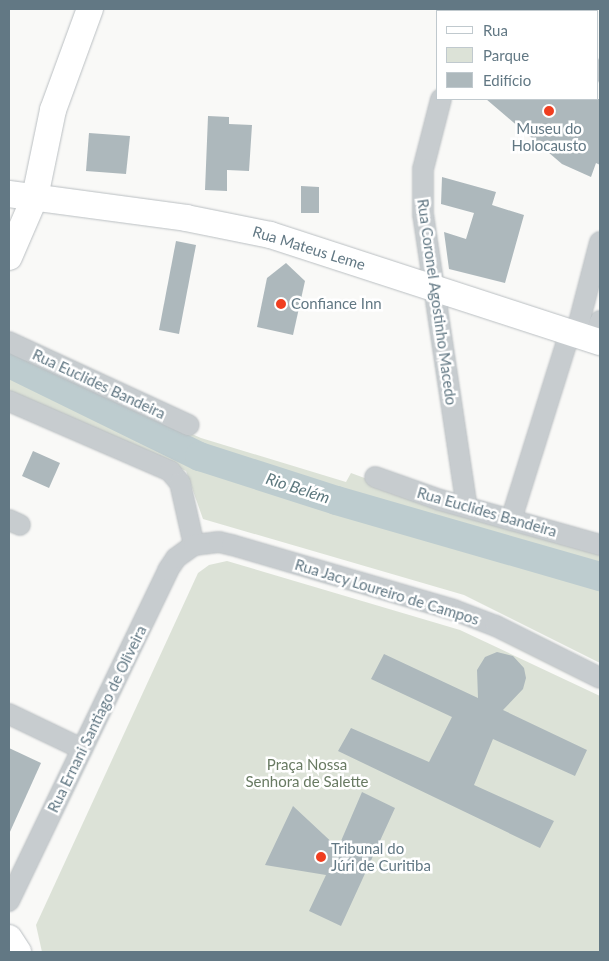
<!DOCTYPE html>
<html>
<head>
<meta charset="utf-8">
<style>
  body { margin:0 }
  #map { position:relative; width:609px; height:961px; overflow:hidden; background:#f9f9f7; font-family:Lato,sans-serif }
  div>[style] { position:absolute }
  .green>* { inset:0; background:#dce2d7 }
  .river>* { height:29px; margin:-14.5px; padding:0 14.5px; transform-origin:14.5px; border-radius:14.5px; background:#bdcccf }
  .building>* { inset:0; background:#adb8bc }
  .roads { filter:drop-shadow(0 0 1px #babfc2) drop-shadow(0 0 1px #babfc2) }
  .minor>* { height:20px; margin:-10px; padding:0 10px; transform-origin:10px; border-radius:10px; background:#c7cccf }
  .major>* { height:26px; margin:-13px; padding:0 13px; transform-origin:13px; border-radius:13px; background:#fff }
  .dots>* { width:14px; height:14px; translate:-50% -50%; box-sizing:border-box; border:2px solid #fff; border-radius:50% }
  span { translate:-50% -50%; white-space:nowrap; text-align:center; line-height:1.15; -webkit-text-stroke:5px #fff; paint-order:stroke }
  .poi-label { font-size:15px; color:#627884 }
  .left { translate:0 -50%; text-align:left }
  .street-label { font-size:15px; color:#627884 }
  .park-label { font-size:15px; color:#687a62 }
  .water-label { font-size:16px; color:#5d787e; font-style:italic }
  .frame { position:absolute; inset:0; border:10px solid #627884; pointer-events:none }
  .legend { position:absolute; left:436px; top:10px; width:162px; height:90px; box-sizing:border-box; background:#fff; border:1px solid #c0c9ce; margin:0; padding:6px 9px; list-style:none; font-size:15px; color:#627884 }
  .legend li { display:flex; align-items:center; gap:10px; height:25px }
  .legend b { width:25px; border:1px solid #c0c9ce }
</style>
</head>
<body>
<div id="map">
  <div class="green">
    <i style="clip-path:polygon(9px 354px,201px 438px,346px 482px,351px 473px,459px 513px,600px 553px,600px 663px,464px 595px,203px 519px,186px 471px,9px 392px)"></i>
    <i style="clip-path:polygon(227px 561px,460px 630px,600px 696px,600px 952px,42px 952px,36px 925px,198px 573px,209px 565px)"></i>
  </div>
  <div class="river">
    <i style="left:9px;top:363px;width:212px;rotate:26.1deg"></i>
    <i style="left:199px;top:456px;width:144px;rotate:17.8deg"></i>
    <i style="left:336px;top:500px;width:275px;rotate:16.1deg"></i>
  </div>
  <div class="building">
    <i style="clip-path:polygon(486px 99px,600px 99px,600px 165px,596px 163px,591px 177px,562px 164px)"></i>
    <i style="clip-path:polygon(208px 116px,229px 117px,229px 124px,252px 125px,249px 171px,227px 170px,227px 191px,205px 190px)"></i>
    <i style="clip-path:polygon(89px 133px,130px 136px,126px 174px,86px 171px)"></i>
    <i style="clip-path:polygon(442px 177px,496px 192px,492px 205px,524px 215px,505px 283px,449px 269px,444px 232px,466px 239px,474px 213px,441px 204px)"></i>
    <i style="clip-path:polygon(301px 186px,319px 187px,319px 213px,301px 213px)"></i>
    <i style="clip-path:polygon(176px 241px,196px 245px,179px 334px,159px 330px)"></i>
    <i style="clip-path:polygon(286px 263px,305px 281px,293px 335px,257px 327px,267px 278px)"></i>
    <i style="clip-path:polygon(33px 451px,60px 463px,49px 488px,22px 476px)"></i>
    <i style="clip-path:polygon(497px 652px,513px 656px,524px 668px,526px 678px,523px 689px,503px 710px,587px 750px,575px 776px,493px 739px,474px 785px,554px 821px,540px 848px,338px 751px,351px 728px,429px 762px,452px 717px,371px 679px,384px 654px,478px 698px,477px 670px,485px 657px)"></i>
    <i style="clip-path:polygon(9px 748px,41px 763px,9px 834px)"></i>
    <i style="clip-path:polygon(362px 792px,395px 808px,341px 926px,309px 911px,326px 875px,265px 865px,293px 806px,338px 848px)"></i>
  </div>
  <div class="roads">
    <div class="minor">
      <i style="left:482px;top:11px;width:3px;rotate:-45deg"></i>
      <i style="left:598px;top:70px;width:2px;rotate:27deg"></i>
      <i style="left:441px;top:99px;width:72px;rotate:104.4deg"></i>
      <i style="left:423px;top:169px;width:45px;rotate:90deg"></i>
      <i style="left:423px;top:214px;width:296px;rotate:81.5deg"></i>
      <i style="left:576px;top:334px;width:95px;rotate:-75.4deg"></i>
      <i style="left:594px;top:340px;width:20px;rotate:-72deg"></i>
      <i style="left:9px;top:342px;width:198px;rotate:24.8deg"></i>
      <i style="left:9px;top:401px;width:176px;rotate:23.5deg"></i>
      <i style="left:170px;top:471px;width:16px;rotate:50deg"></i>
      <i style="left:180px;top:483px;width:64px;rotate:77.3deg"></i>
      <i style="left:375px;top:477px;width:69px;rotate:19.5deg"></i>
      <i style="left:440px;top:500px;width:166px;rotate:15.7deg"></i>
      <i style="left:9px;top:520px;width:12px;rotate:24deg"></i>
      <i style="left:511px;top:520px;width:197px;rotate:-72.6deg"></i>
      <i style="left:9px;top:714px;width:81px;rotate:25.6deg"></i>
      <i style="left:9px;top:901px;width:367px;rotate:-64.3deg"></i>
      <i style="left:168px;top:570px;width:14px;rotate:-56deg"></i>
      <i style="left:176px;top:558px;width:22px;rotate:-36deg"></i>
      <i style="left:194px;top:545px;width:25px;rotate:-7deg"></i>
      <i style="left:219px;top:542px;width:13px;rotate:13deg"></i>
      <i style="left:232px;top:545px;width:231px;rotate:16.3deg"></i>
      <i style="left:454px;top:610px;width:45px;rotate:20.9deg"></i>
      <i style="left:496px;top:626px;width:116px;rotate:26.6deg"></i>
    </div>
    <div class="major">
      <i style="left:9px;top:194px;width:179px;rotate:7.7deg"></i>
      <i style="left:186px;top:218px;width:86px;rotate:11.4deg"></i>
      <i style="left:270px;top:235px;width:347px;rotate:18deg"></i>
      <i style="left:9px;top:257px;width:65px;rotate:-66.6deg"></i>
      <i style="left:35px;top:197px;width:89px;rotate:-78.3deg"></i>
      <i style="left:53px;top:110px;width:108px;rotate:-69.9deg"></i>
      <i style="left:9px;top:938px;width:17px;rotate:57deg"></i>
    </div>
  </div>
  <div class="dots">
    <i style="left:549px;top:111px;background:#f03e20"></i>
    <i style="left:281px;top:304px;background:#f03e20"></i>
    <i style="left:321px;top:857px;background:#f03e20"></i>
  </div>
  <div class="poi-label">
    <span style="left:549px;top:137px">Museu do<br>Holocausto</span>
    <span class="left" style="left:291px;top:304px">Confiance Inn</span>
    <span class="left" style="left:331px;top:857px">Tribunal do<br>Júri de Curitiba</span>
  </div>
  <div class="street-label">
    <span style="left:309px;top:248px;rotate:17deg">Rua Mateus Leme</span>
    <span style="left:437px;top:302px;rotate:82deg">Rua Coronel Agostinho Macedo</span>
    <span style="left:99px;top:384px;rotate:25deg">Rua Euclides Bandeira</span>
    <span style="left:487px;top:512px;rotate:16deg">Rua Euclides Bandeira</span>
    <span style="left:387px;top:592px;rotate:17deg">Rua Jacy Loureiro de Campos</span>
    <span style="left:97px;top:719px;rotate:-64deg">Rua Ernani Santiago de Oliveira</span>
  </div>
  <div class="park-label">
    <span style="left:307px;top:773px">Praça Nossa<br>Senhora de Salette</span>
  </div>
  <div class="water-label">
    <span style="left:298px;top:488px;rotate:18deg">Rio Belém</span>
  </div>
  <div class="frame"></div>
  <ul class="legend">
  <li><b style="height:6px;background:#fff"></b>Rua</li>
  <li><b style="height:14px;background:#dce2d7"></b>Parque</li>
  <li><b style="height:14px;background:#adb8bc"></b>Edifício</li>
  </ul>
</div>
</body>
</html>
